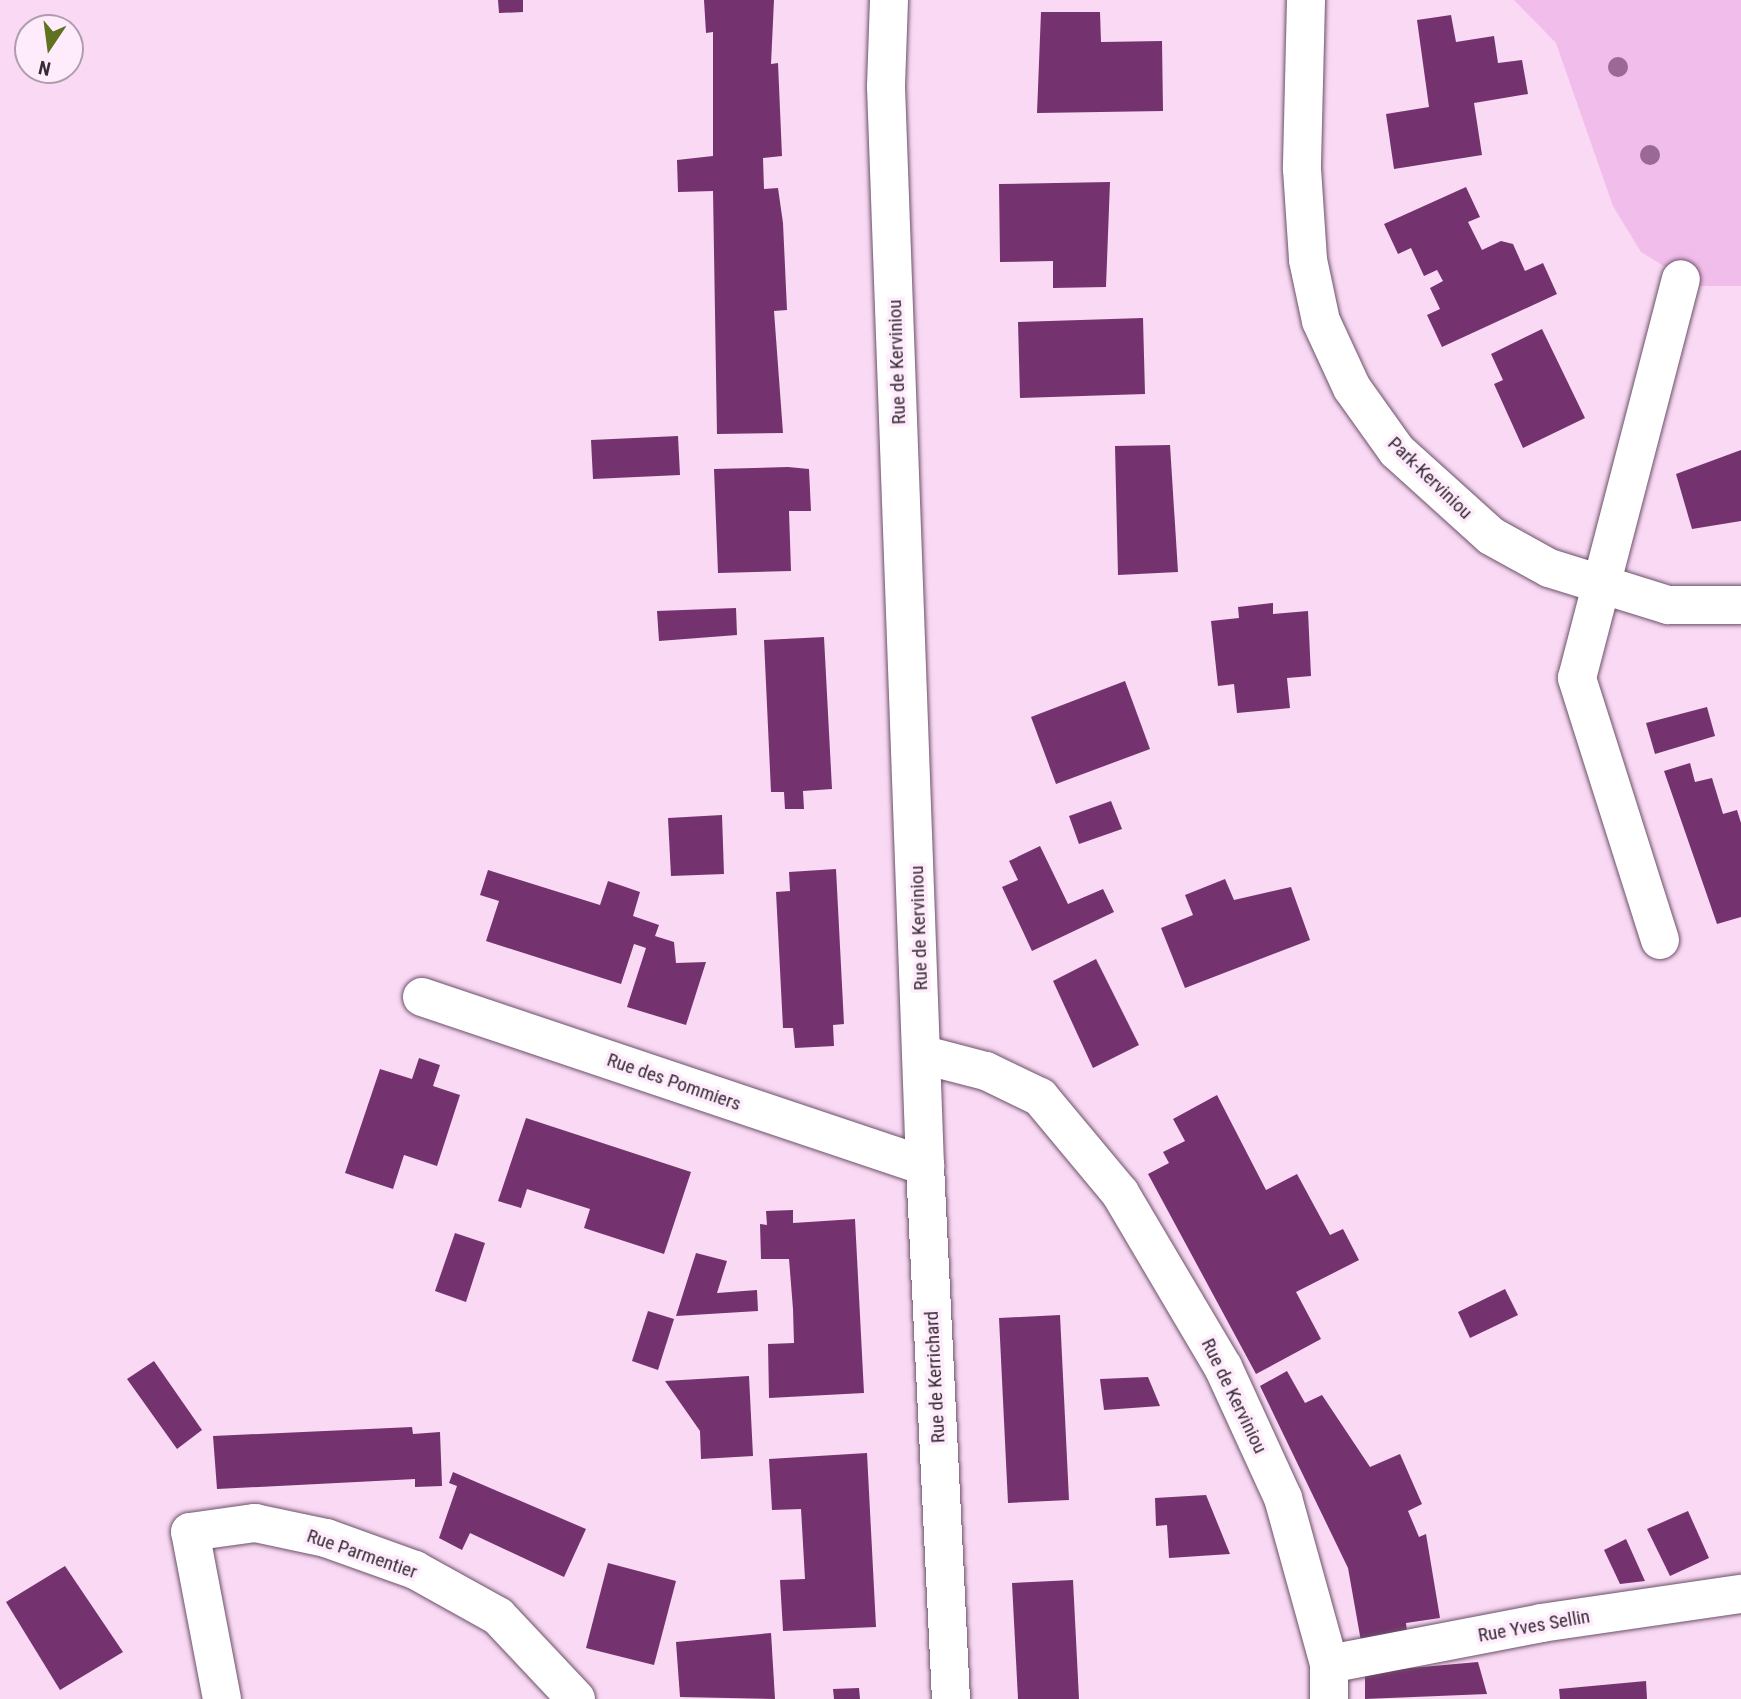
<!DOCTYPE html>
<html>
<head>
<meta charset="utf-8">
<style>
  body { margin:0 }
  #map { position:relative; width:1741px; height:1699px; overflow:hidden; background:#f9d9f4; font-family:"Roboto Condensed",sans-serif }
  div>[style] { position:absolute }
  .green>* { inset:0; background:#f1bdea }
  .building>* { inset:0; background:#74336e }
  .roads { filter:drop-shadow(0 0 2px #6c5168) drop-shadow(0 0 2px #6c5168) }
  .street>* { height:38px; margin:-19px; padding:0 19px; transform-origin:19px; border-radius:19px; background:#fff }
  .trees>* { width:20px; height:20px; margin:-10px; border-radius:50%; background:#9b6996 }
  span { translate:-50% -50%; white-space:nowrap; text-align:center; line-height:1.15; -webkit-text-stroke:7px #feebfb; paint-order:stroke }
  .street-label { font-size:19px; color:#362a34 }
  .north { position:absolute; left:14px; top:14px; width:70px; height:70px; box-sizing:border-box; background:#feebfb; border:2px solid #ae9eab; border-radius:50%; rotate:193deg; font-size:19px; font-weight:700; line-height:28px; text-align:center; color:#362a34 }
  .north::after { content:''; display:block; margin:auto; width:24px; height:32px; background:#5f7220; clip-path:polygon(50% 0,100% 100%,50% 72%,0 100%) }
</style>
</head>
<body>
<div id="map">
  <div class="green">
    <i style="clip-path:polygon(1514px 0,1741px 0,1741px 286px,1696px 286px,1641px 252px,1613px 206px,1556px 43px)"></i>
  </div>
  <div class="building">
    <i style="clip-path:polygon(498px 0,523px 0,523px 12px,499px 13px)"></i>
    <i style="clip-path:polygon(704px 0,774px 0,771px 64px,778px 63px,782px 156px,763px 158px,764px 189px,778px 188px,783px 223px,787px 310px,774px 311px,783px 433px,717px 434px,713px 191px,678px 192px,677px 160px,713px 156px,713px 32px,706px 33px)"></i>
    <i style="clip-path:polygon(1041px 12px,1100px 12px,1101px 42px,1162px 41px,1163px 111px,1037px 113px)"></i>
    <i style="clip-path:polygon(1451px 15px,1456px 42px,1494px 36px,1498px 63px,1522px 60px,1528px 94px,1474px 103px,1482px 155px,1394px 169px,1386px 114px,1429px 107px,1417px 20px)"></i>
    <i style="clip-path:polygon(1110px 182px,1106px 287px,1053px 288px,1053px 261px,1000px 262px,999px 184px)"></i>
    <i style="clip-path:polygon(1466px 187px,1480px 217px,1468px 222px,1482px 250px,1501px 241px,1513px 244px,1525px 271px,1543px 263px,1557px 294px,1442px 347px,1427px 315px,1440px 309px,1430px 288px,1443px 281px,1437px 270px,1424px 276px,1411px 248px,1398px 254px,1384px 224px)"></i>
    <i style="clip-path:polygon(1143px 318px,1145px 394px,1020px 398px,1018px 322px)"></i>
    <i style="clip-path:polygon(1542px 329px,1585px 418px,1523px 448px,1494px 384px,1503px 380px,1491px 354px)"></i>
    <i style="clip-path:polygon(678px 436px,680px 475px,593px 479px,591px 440px)"></i>
    <i style="clip-path:polygon(1170px 445px,1178px 572px,1118px 575px,1115px 446px)"></i>
    <i style="clip-path:polygon(1741px 450px,1741px 521px,1692px 529px,1676px 474px)"></i>
    <i style="clip-path:polygon(788px 467px,809px 469px,811px 511px,789px 511px,791px 571px,718px 573px,714px 469px)"></i>
    <i style="clip-path:polygon(1273px 603px,1273px 614px,1308px 611px,1311px 676px,1287px 678px,1290px 708px,1237px 713px,1234px 684px,1218px 686px,1211px 621px,1239px 618px,1238px 607px)"></i>
    <i style="clip-path:polygon(736px 608px,737px 635px,659px 641px,657px 611px)"></i>
    <i style="clip-path:polygon(824px 637px,832px 789px,803px 791px,804px 809px,785px 809px,784px 792px,771px 792px,764px 640px)"></i>
    <i style="clip-path:polygon(1125px 681px,1150px 749px,1056px 784px,1031px 717px)"></i>
    <i style="clip-path:polygon(1707px 707px,1715px 736px,1655px 754px,1646px 723px)"></i>
    <i style="clip-path:polygon(1690px 763px,1695px 782px,1712px 778px,1723px 814px,1737px 810px,1741px 823px,1741px 917px,1717px 924px,1664px 771px)"></i>
    <i style="clip-path:polygon(1111px 801px,1122px 829px,1079px 844px,1069px 816px)"></i>
    <i style="clip-path:polygon(722px 815px,724px 874px,671px 876px,668px 818px)"></i>
    <i style="clip-path:polygon(1040px 846px,1068px 904px,1103px 889px,1114px 912px,1032px 951px,1002px 887px,1018px 880px,1009px 861px)"></i>
    <i style="clip-path:polygon(836px 869px,844px 1024px,833px 1025px,834px 1046px,795px 1048px,793px 1028px,783px 1028px,776px 892px,790px 891px,789px 872px)"></i>
    <i style="clip-path:polygon(488px 870px,600px 905px,608px 881px,640px 892px,633px 916px,659px 925px,655px 936px,674px 942px,676px 963px,706px 962px,686px 1025px,627px 1007px,646px 948px,634px 944px,621px 984px,486px 941px,499px 901px,480px 895px)"></i>
    <i style="clip-path:polygon(1225px 879px,1234px 900px,1291px 887px,1310px 940px,1185px 988px,1161px 928px,1193px 915px,1185px 895px)"></i>
    <i style="clip-path:polygon(1096px 959px,1139px 1045px,1093px 1068px,1053px 981px)"></i>
    <i style="clip-path:polygon(419px 1058px,440px 1065px,433px 1086px,460px 1095px,437px 1166px,404px 1155px,393px 1189px,345px 1173px,380px 1069px,412px 1079px)"></i>
    <i style="clip-path:polygon(1217px 1095px,1266px 1190px,1297px 1174px,1330px 1235px,1343px 1229px,1359px 1260px,1296px 1292px,1321px 1339px,1256px 1374px,1148px 1174px,1169px 1163px,1163px 1152px,1185px 1141px,1173px 1119px)"></i>
    <i style="clip-path:polygon(526px 1118px,691px 1172px,664px 1254px,584px 1228px,590px 1209px,527px 1189px,521px 1208px,498px 1201px)"></i>
    <i style="clip-path:polygon(793px 1210px,793px 1223px,855px 1219px,864px 1393px,769px 1398px,768px 1344px,794px 1343px,793px 1309px,789px 1259px,761px 1259px,760px 1224px,767px 1225px,766px 1211px)"></i>
    <i style="clip-path:polygon(455px 1233px,485px 1243px,466px 1302px,435px 1291px)"></i>
    <i style="clip-path:polygon(696px 1253px,727px 1261px,717px 1293px,757px 1290px,758px 1311px,676px 1316px)"></i>
    <i style="clip-path:polygon(1505px 1289px,1518px 1315px,1470px 1338px,1458px 1312px)"></i>
    <i style="clip-path:polygon(648px 1311px,674px 1319px,658px 1370px,632px 1361px)"></i>
    <i style="clip-path:polygon(1060px 1315px,1069px 1500px,1008px 1503px,999px 1318px)"></i>
    <i style="clip-path:polygon(154px 1361px,202px 1430px,177px 1449px,127px 1379px)"></i>
    <i style="clip-path:polygon(1287px 1371px,1305px 1403px,1322px 1395px,1370px 1467px,1400px 1454px,1422px 1504px,1408px 1511px,1419px 1537px,1426px 1534px,1440px 1618px,1406px 1623px,1408px 1640px,1362px 1647px,1348px 1568px,1260px 1386px)"></i>
    <i style="clip-path:polygon(749px 1376px,753px 1456px,701px 1459px,700px 1431px,665px 1381px)"></i>
    <i style="clip-path:polygon(1148px 1377px,1160px 1406px,1104px 1410px,1100px 1379px)"></i>
    <i style="clip-path:polygon(412px 1427px,413px 1434px,440px 1432px,442px 1486px,415px 1487px,415px 1479px,217px 1489px,213px 1436px)"></i>
    <i style="clip-path:polygon(867px 1453px,876px 1627px,783px 1631px,780px 1580px,805px 1579px,801px 1509px,772px 1510px,769px 1459px)"></i>
    <i style="clip-path:polygon(453px 1472px,586px 1529px,564px 1577px,470px 1533px,462px 1550px,439px 1538px,457px 1486px,449px 1483px)"></i>
    <i style="clip-path:polygon(1206px 1495px,1230px 1554px,1169px 1558px,1167px 1525px,1156px 1526px,1155px 1498px)"></i>
    <i style="clip-path:polygon(1688px 1511px,1709px 1558px,1670px 1576px,1647px 1529px)"></i>
    <i style="clip-path:polygon(1626px 1539px,1645px 1581px,1620px 1584px,1604px 1550px)"></i>
    <i style="clip-path:polygon(608px 1563px,676px 1581px,654px 1665px,586px 1648px)"></i>
    <i style="clip-path:polygon(65px 1566px,123px 1652px,60px 1690px,6px 1602px)"></i>
    <i style="clip-path:polygon(1073px 1580px,1079px 1699px,1018px 1699px,1012px 1583px)"></i>
    <i style="clip-path:polygon(771px 1633px,775px 1699px,680px 1697px,676px 1642px)"></i>
    <i style="clip-path:polygon(1478px 1662px,1487px 1694px,1365px 1699px,1365px 1672px)"></i>
    <i style="clip-path:polygon(1646px 1681px,1647px 1699px,1560px 1699px,1559px 1689px)"></i>
    <i style="clip-path:polygon(859px 1688px,860px 1699px,834px 1699px,833px 1689px)"></i>
  </div>
  <div class="roads">
    <div class="street">
      <i style="left:889px;top:0;width:87px;rotate:92deg"></i>
      <i style="left:886px;top:87px;width:1080px;rotate:87.93deg"></i>
      <i style="left:925px;top:1166px;width:534px;rotate:87.21deg"></i>
      <i style="left:1306px;top:0;width:169px;rotate:91.4deg"></i>
      <i style="left:1302px;top:169px;width:91px;rotate:86.2deg"></i>
      <i style="left:1308px;top:260px;width:62px;rotate:78deg"></i>
      <i style="left:1321px;top:321px;width:74px;rotate:65.2deg"></i>
      <i style="left:1352px;top:388px;width:77px;rotate:54.5deg"></i>
      <i style="left:1397px;top:451px;width:127px;rotate:42.1deg"></i>
      <i style="left:1491px;top:536px;width:66px;rotate:28.9deg"></i>
      <i style="left:1549px;top:568px;width:125px;rotate:17.3deg"></i>
      <i style="left:1668px;top:605px;width:73px"></i>
      <i style="left:1660px;top:940px;width:275px;rotate:-107.6deg"></i>
      <i style="left:1577px;top:678px;width:412px;rotate:-75.4deg"></i>
      <i style="left:422px;top:997px;width:531px;rotate:18.57deg"></i>
      <i style="left:924px;top:1055px;width:64px;rotate:14.5deg"></i>
      <i style="left:986px;top:1071px;width:60px;rotate:25.7deg"></i>
      <i style="left:1040px;top:1097px;width:125px;rotate:50.2deg"></i>
      <i style="left:1120px;top:1193px;width:202px;rotate:59.4deg"></i>
      <i style="left:1223px;top:1367px;width:144px;rotate:65.4deg"></i>
      <i style="left:1283px;top:1498px;width:172px;rotate:74.5deg"></i>
      <i style="left:1329px;top:1664px;width:35px;rotate:90deg"></i>
      <i style="left:1329px;top:1664px;width:216px;rotate:-10.9deg"></i>
      <i style="left:1541px;top:1623px;width:202px;rotate:-8.3deg"></i>
      <i style="left:222px;top:1699px;width:170px;rotate:-100.8deg"></i>
      <i style="left:190px;top:1532px;width:66px;rotate:-7.9deg"></i>
      <i style="left:255px;top:1523px;width:73px;rotate:11.9deg"></i>
      <i style="left:326px;top:1538px;width:95px;rotate:19.8deg"></i>
      <i style="left:415px;top:1570px;width:95px;rotate:29deg"></i>
      <i style="left:498px;top:1616px;width:114px;rotate:46.8deg"></i>
    </div>
  </div>
  <div class="trees">
    <i style="left:1618px;top:67px"></i>
    <i style="left:1650px;top:155px"></i>
  </div>
  <div class="street-label">
    <span style="left:897px;top:362px;rotate:-92deg">Rue de Kerviniou</span>
    <span style="left:1430px;top:478px;rotate:44deg">Park-Kerviniou</span>
    <span style="left:919px;top:928px;rotate:-92deg">Rue de Kerviniou</span>
    <span style="left:674px;top:1082px;rotate:19deg">Rue des Pommiers</span>
    <span style="left:935px;top:1377px;rotate:-93deg">Rue de Kerrichard</span>
    <span style="left:1234px;top:1396px;rotate:64deg">Rue de Kerviniou</span>
    <span style="left:362px;top:1554px;rotate:19deg">Rue Parmentier</span>
    <span style="left:1534px;top:1626px;rotate:-10deg">Rue Yves Sellin</span>
  </div>
  <div class="north">N</div>
</div>
</body>
</html>
